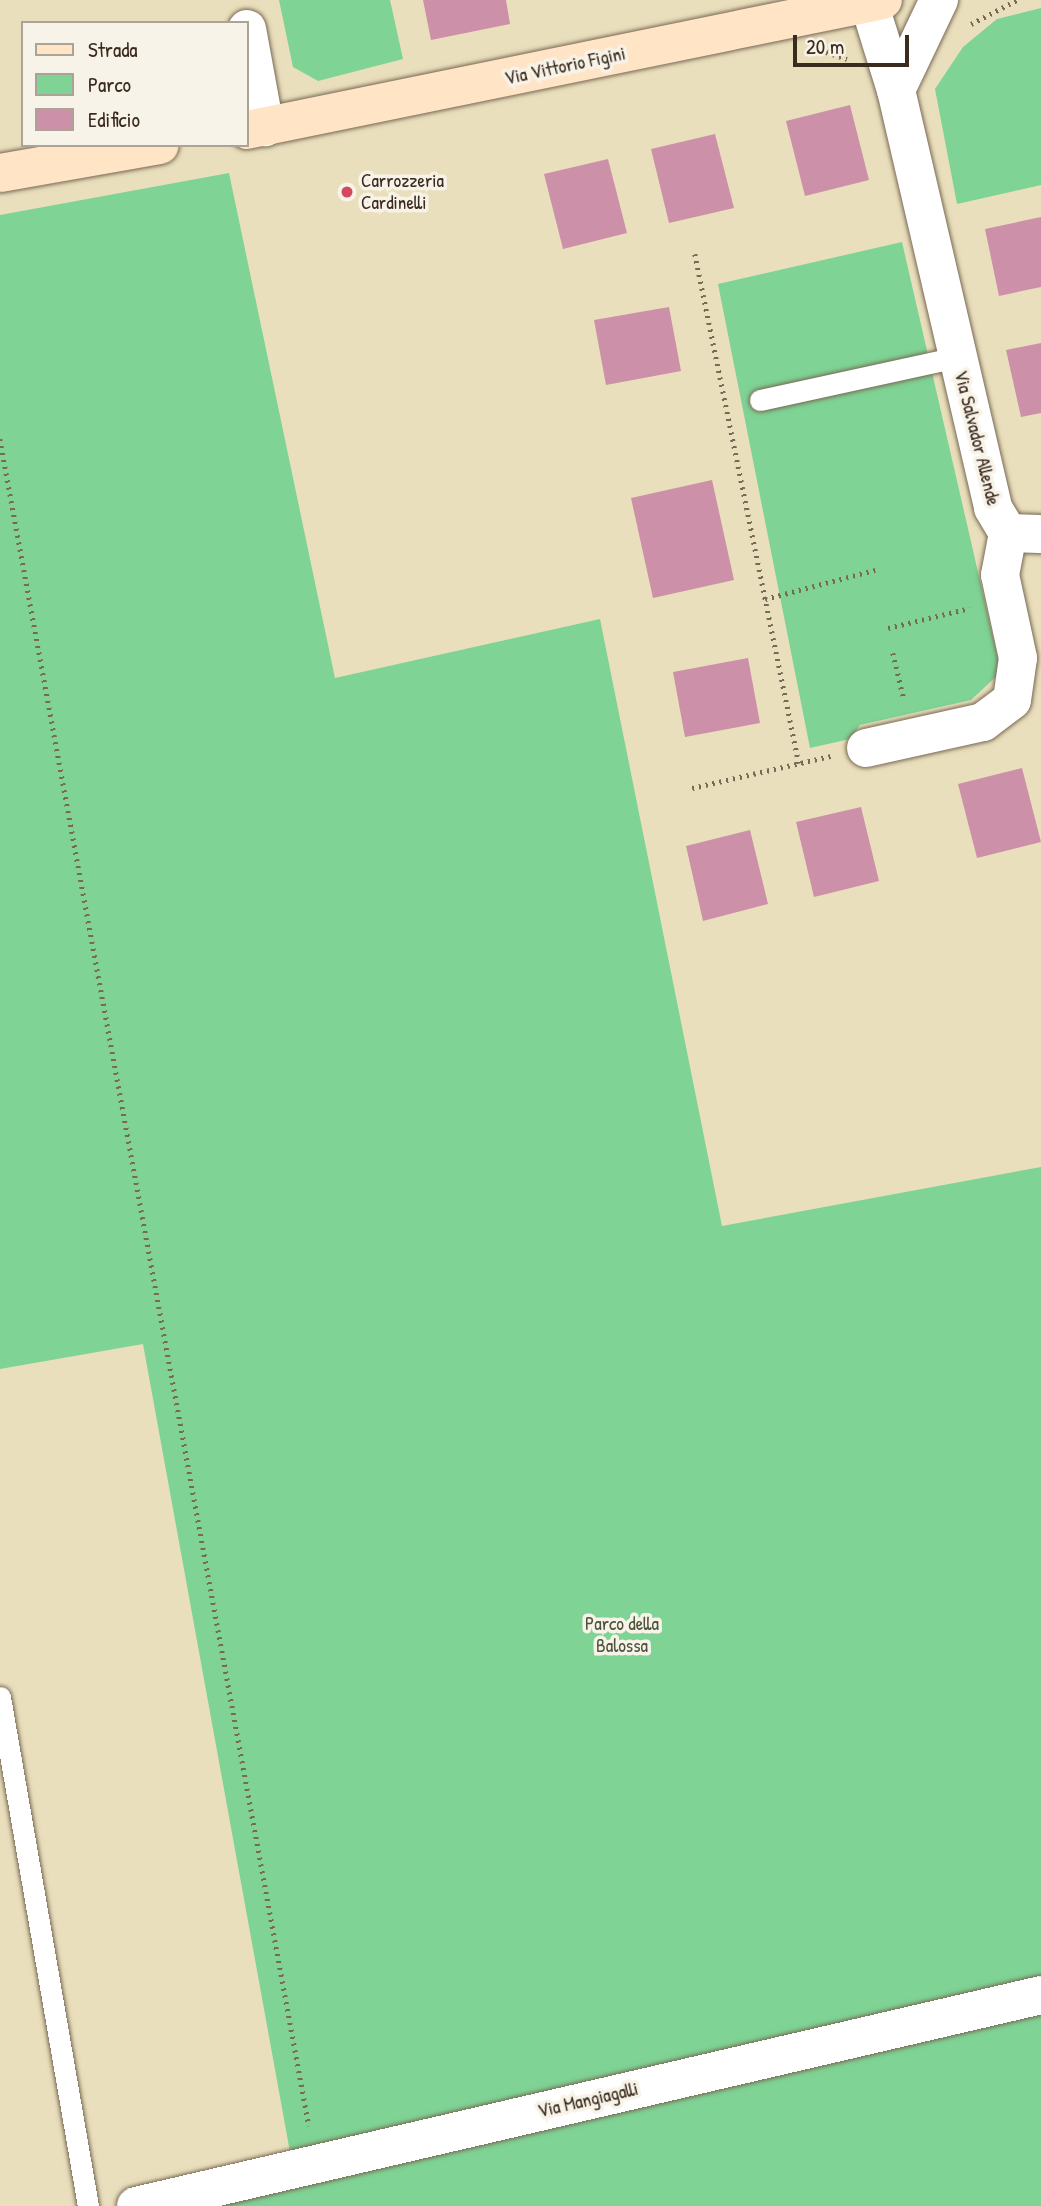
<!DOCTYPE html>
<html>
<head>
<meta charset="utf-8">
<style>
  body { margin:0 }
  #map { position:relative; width:1041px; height:2206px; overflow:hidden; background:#eadfbc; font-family:"Patrick Hand",sans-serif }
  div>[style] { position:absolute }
  .green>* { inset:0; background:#7fd395 }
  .building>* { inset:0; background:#cc91a8 }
  .path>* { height:4.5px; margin-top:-2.25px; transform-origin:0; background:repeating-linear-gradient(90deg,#786955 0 2px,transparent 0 7px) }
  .roads { filter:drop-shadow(0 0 2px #786955) drop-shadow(0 0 2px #786955) }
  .lane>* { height:21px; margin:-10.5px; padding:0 10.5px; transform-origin:10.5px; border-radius:10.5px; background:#fff }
  .street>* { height:38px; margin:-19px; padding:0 19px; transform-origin:19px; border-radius:19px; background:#fff }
  .secondary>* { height:38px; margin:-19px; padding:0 19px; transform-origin:19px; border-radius:19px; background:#ffe4c6 }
  .dots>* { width:19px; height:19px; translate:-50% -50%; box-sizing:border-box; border:4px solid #f7f3e8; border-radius:50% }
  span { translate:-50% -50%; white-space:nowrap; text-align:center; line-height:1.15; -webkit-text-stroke:7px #f7f3e8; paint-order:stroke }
  .street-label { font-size:19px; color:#3b2a1e }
  .poi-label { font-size:19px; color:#3b2a1e }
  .left { translate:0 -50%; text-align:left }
  .park-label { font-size:19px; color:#4c543c }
  .legend { position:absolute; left:21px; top:21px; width:228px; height:126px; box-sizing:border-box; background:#f7f3e8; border:2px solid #aca397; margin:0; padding:9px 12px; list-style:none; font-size:21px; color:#3b2a1e }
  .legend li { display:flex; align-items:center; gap:14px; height:35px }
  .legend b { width:35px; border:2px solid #aca397 }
  .scale { position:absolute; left:793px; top:35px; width:116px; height:32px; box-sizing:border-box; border:4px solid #3b2a1e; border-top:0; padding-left:9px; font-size:21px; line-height:24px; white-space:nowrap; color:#3b2a1e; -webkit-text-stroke:5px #f7f3e8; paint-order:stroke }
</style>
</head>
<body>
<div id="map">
  <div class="green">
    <i style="clip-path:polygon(279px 0,390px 0,403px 59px,318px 81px,293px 67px)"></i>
    <i style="clip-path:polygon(1041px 8px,1041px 185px,957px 204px,935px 89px,963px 47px,997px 19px)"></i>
    <i style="clip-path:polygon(229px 173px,335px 678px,600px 619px,722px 1226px,1041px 1167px,1041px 1976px,290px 2152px,143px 1344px,0 1369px,0 215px)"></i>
    <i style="clip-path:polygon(902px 242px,1001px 672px,971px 700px,860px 725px,850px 739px,810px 748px,718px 284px)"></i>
    <i style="clip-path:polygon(1041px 2013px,1041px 2206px,209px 2206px)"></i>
  </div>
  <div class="building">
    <i style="clip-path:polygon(423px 0,506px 0,510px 24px,431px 40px)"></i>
    <i style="clip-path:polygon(850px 105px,869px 180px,805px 196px,786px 121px)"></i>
    <i style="clip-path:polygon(715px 134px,734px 208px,669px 223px,651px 149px)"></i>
    <i style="clip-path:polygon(608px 159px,627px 233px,563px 249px,544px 174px)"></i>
    <i style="clip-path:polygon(1041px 217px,1041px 287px,999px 296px,985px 229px)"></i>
    <i style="clip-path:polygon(669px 307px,681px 371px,606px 385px,594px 320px)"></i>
    <i style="clip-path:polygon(1041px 343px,1041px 413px,1021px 417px,1006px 350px)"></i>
    <i style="clip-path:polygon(712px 480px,734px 580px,653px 598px,631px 498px)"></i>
    <i style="clip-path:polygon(748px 658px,760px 723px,685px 737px,673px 672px)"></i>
    <i style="clip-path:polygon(1022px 768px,1041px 842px,977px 858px,958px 784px)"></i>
    <i style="clip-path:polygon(861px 807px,879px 881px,814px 897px,796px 822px)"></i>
    <i style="clip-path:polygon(750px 830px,768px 904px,703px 921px,686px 846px)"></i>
  </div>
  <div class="path">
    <i style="left:971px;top:24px;width:52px;rotate:-27.6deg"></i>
    <i style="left:826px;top:52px;width:22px;rotate:18deg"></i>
    <i style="left:695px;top:254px;width:520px;rotate:78.47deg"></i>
    <i style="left:0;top:439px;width:1715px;rotate:79.62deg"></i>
    <i style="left:765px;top:599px;width:114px;rotate:-14.8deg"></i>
    <i style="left:888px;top:628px;width:84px;rotate:-13.7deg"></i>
    <i style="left:893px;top:653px;width:47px;rotate:76.6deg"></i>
    <i style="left:692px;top:788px;width:143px;rotate:-13deg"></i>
  </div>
  <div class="roads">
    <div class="lane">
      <i style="left:760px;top:400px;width:202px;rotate:-12.3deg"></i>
      <i style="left:0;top:1697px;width:517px;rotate:80.19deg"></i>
    </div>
    <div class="street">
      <i style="left:869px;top:3px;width:91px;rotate:72.8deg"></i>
      <i style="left:896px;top:90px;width:429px;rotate:76.9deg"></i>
      <i style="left:993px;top:508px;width:29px;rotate:59deg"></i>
      <i style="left:247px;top:29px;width:100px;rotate:79.6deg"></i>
      <i style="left:896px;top:90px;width:100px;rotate:-64.5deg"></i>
      <i style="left:1008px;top:533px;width:33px;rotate:2deg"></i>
      <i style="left:866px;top:748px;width:120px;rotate:-12.5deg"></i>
      <i style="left:983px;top:722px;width:36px;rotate:-37deg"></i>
      <i style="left:1012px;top:700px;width:42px;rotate:-81.9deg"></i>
      <i style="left:1018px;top:658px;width:85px;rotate:-102.2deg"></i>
      <i style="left:1000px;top:575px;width:43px;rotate:-79.2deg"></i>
      <i style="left:136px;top:2206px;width:929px;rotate:-13.12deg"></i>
    </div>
    <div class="secondary">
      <i style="left:247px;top:130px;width:649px;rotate:-11.55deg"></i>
      <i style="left:0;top:173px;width:162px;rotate:-9.9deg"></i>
    </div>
  </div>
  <div class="dots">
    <i style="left:347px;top:192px;background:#d1495b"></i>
  </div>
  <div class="street-label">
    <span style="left:565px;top:66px;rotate:-12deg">Via Vittorio Figini</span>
    <span style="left:977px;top:438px;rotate:76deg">Via Salvador Allende</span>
    <span style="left:588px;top:2100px;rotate:-13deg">Via Mangiagalli</span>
  </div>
  <div class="poi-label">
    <span class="left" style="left:361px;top:192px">Carrozzeria<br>Cardinelli</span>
  </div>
  <div class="park-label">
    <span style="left:622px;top:1635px">Parco della<br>Balossa</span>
  </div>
  <ul class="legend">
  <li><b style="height:9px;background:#ffe4c6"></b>Strada</li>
  <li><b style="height:19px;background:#7fd395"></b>Parco</li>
  <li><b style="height:19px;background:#cc91a8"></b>Edificio</li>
  </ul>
  <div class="scale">20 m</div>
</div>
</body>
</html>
